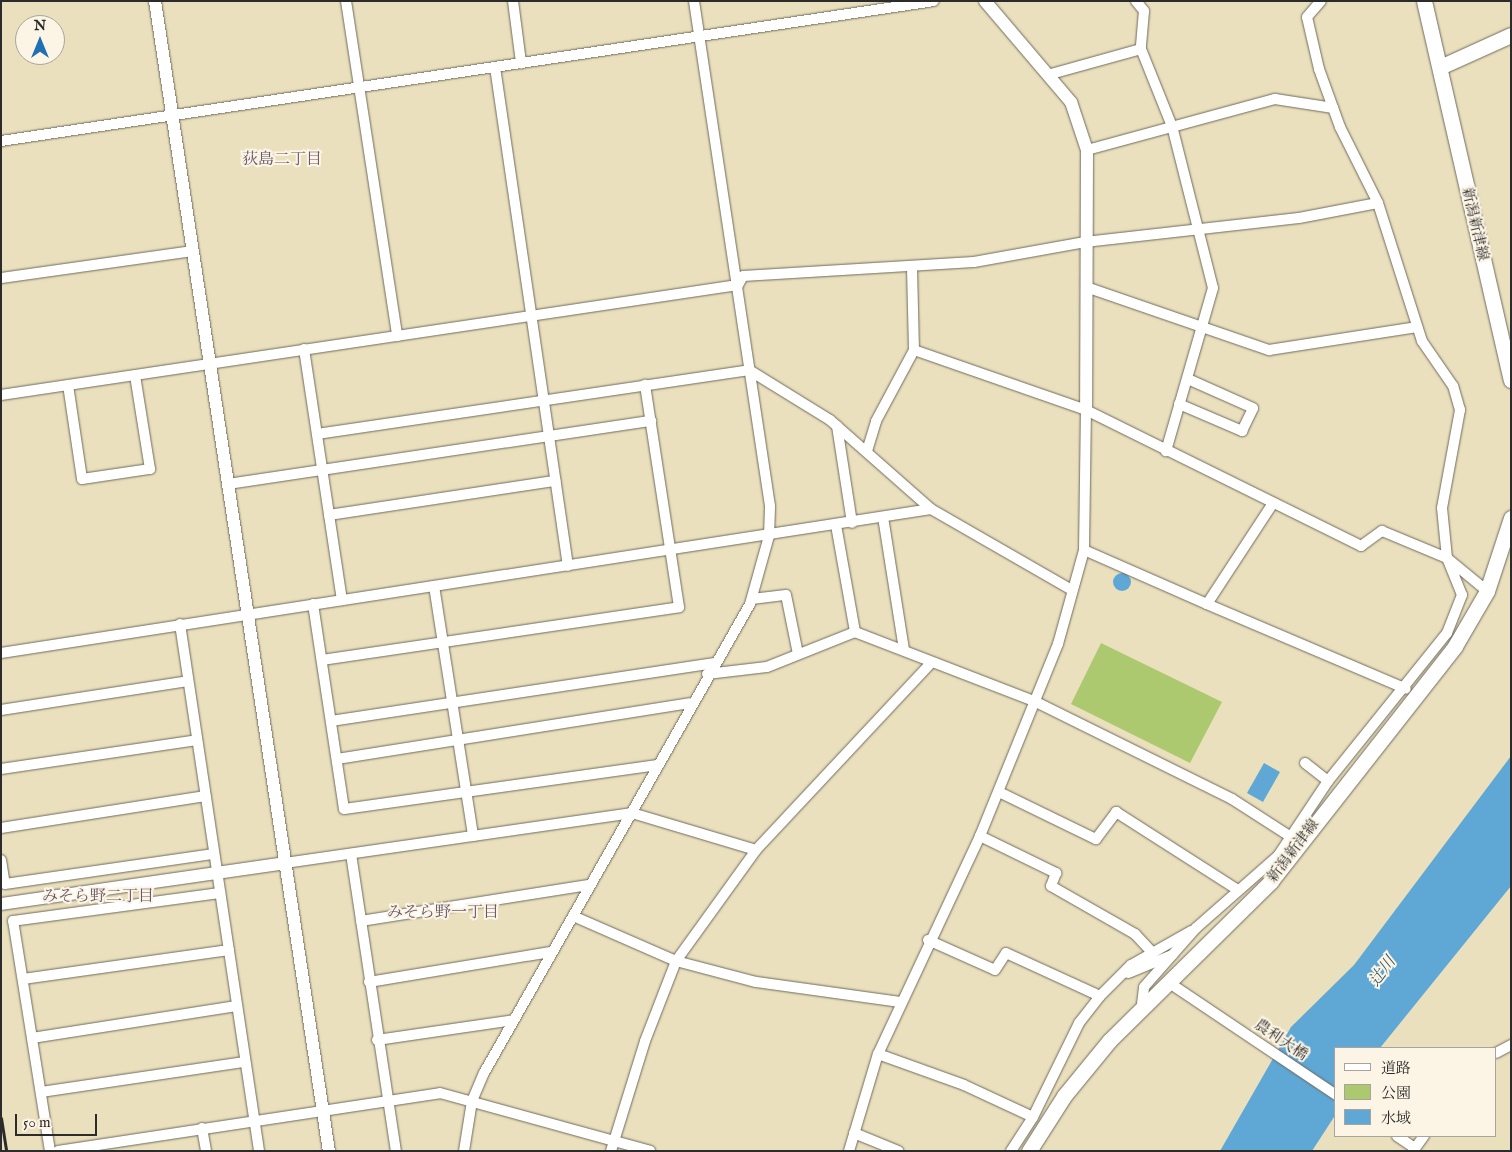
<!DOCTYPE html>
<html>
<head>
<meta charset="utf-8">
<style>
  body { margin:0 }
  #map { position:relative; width:1512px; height:1152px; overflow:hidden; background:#ebe0bd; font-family:"IM FELL English","Noto Serif JP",serif }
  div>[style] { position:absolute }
  .green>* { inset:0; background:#acc970 }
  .water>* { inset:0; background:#5fa8d6 }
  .round { border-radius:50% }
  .roads { filter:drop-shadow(0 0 1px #6e6a5e) drop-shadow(0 0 1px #6e6a5e) }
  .minor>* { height:10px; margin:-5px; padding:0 5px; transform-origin:5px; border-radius:5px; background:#fff }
  .tertiary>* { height:12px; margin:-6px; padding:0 6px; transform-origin:6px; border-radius:6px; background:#fff }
  .primary>* { height:15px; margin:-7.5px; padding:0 7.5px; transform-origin:7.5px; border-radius:7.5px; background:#fff }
  .rail>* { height:3px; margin:-1.5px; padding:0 1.5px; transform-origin:1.5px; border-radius:1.5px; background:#2b2b2b }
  span { translate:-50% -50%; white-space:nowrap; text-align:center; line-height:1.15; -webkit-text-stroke:4px #fcf5e5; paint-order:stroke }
  .street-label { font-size:15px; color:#2b2b2b }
  .neighbourhood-label { font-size:16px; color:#68586e }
  .water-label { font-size:16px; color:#3d5767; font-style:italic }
  .frame { position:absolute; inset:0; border:2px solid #2b2b2b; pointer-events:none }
  .legend { position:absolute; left:1334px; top:1047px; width:162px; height:90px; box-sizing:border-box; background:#fcf5e5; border:1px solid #a8a49b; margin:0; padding:6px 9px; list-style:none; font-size:15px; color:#2b2b2b }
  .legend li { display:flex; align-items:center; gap:10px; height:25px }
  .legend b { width:25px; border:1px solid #a8a49b }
  .north { position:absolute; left:15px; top:15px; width:50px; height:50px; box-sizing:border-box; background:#fcf5e5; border:1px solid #a8a49b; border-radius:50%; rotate:0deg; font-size:14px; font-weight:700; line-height:20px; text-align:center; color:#2b2b2b }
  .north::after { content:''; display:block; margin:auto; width:18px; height:22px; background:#1f6fb2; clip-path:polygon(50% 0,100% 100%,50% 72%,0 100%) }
  .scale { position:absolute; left:15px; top:1114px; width:82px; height:22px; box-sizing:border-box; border:2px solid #2b2b2b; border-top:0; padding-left:6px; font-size:15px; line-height:18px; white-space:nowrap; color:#2b2b2b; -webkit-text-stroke:4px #fcf5e5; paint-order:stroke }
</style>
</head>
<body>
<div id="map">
  <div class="green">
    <i style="clip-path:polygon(1101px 643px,1222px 702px,1190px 763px,1071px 704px)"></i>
  </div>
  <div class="water">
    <i class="round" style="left:1113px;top:573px;width:18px;height:18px"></i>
    <i style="clip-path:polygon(1511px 756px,1511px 886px,1380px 1048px,1336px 1048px,1336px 1114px,1312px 1151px,1220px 1151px,1291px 1027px,1354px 965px)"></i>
    <i style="clip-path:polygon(1264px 763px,1280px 772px,1263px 802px,1247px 793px)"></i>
  </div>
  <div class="roads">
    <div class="minor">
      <i style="left:346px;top:1px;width:339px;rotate:81.3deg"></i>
      <i style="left:513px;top:1px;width:63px;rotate:82.6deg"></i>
      <i style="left:1136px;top:1px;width:13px;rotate:51deg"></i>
      <i style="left:1144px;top:11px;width:38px;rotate:95deg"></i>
      <i style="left:1141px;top:49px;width:83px;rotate:68.1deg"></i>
      <i style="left:1172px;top:126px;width:167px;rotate:75.8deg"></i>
      <i style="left:1213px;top:288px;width:170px;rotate:106.1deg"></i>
      <i style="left:495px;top:67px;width:504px;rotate:81.68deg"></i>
      <i style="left:1051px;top:74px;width:93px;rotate:-15.5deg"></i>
      <i style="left:1px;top:141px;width:943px;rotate:-8.53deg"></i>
      <i style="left:1087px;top:150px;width:195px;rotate:-15.2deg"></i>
      <i style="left:1275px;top:99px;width:59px;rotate:8.8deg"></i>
      <i style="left:1px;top:278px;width:194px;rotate:-8deg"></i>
      <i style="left:1086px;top:287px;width:194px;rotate:19deg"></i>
      <i style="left:1269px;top:350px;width:150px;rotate:-8.8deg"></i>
      <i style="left:304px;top:349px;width:254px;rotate:81.4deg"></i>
      <i style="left:914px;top:350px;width:182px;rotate:19.2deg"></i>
      <i style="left:1086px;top:410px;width:307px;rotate:26.3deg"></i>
      <i style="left:1361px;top:546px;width:26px;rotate:-36deg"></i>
      <i style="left:1382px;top:531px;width:70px;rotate:22.6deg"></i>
      <i style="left:1447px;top:558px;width:52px;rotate:39.5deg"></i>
      <i style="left:1487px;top:591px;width:4px;rotate:124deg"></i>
      <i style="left:68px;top:385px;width:95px;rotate:81.5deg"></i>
      <i style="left:82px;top:479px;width:69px;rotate:-8.4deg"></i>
      <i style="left:150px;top:469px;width:95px;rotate:-99.1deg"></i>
      <i style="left:1px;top:395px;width:745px;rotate:-8.49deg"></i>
      <i style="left:738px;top:285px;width:10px;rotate:-61deg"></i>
      <i style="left:743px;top:276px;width:231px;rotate:-3.5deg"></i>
      <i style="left:974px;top:262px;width:113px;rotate:-10.2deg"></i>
      <i style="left:1085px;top:242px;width:215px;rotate:-6.4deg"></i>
      <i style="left:1299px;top:218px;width:80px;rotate:-10.8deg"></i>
      <i style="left:1179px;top:404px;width:69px;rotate:23.2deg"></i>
      <i style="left:1242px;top:431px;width:25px;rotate:-64deg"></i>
      <i style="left:1253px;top:408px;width:71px;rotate:-156deg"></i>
      <i style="left:837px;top:426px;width:98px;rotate:81.2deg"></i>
      <i style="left:317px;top:434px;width:437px;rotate:-8.4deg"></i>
      <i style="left:749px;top:370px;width:95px;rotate:31.7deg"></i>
      <i style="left:830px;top:420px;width:135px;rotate:41.4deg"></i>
      <i style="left:931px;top:509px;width:163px;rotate:29.9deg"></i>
      <i style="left:867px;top:451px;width:31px;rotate:-73deg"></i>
      <i style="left:876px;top:421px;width:81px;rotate:-61.8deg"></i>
      <i style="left:914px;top:350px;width:82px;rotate:-91.4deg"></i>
      <i style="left:228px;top:484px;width:428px;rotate:-8.5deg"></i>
      <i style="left:329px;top:515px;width:229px;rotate:-8.6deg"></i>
      <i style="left:883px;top:517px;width:135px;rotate:81deg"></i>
      <i style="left:836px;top:525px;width:109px;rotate:79.9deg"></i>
      <i style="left:1084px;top:550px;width:134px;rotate:23.7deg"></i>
      <i style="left:1207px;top:604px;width:121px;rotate:-56.8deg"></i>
      <i style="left:434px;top:586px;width:253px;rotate:81.1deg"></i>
      <i style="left:752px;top:599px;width:34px;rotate:-7deg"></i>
      <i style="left:786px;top:595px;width:60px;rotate:78.5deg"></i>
      <i style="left:313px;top:604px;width:207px;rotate:81.4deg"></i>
      <i style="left:344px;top:809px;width:317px;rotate:-8deg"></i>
      <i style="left:1207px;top:604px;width:216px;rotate:23.1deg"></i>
      <i style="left:180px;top:624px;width:533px;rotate:81.47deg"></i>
      <i style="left:1px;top:653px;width:941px;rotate:-8.8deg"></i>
      <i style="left:322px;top:660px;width:361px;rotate:-8.4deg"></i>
      <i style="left:679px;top:607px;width:225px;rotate:-98.7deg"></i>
      <i style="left:707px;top:674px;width:60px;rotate:-6.7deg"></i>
      <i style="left:767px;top:667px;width:95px;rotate:-21.7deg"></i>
      <i style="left:855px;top:632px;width:192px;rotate:21.1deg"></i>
      <i style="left:1034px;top:701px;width:221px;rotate:26.3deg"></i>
      <i style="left:1232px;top:799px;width:70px;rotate:32.8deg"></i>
      <i style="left:1291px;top:837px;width:6px;rotate:-51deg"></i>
      <i style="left:1px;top:710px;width:189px;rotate:-8.8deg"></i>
      <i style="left:331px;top:721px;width:388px;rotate:-8.6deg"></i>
      <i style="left:337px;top:759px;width:357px;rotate:-9deg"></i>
      <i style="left:1305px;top:763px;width:29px;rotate:38deg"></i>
      <i style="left:1px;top:769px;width:198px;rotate:-8.4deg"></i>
      <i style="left:999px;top:792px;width:108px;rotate:25.9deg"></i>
      <i style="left:1096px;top:839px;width:34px;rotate:-53deg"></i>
      <i style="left:1116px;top:812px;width:145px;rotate:32.6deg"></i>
      <i style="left:1px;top:828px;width:207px;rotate:-8.9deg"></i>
      <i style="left:980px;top:836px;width:85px;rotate:26deg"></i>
      <i style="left:1056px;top:873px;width:14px;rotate:111deg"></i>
      <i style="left:1051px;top:886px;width:97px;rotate:29.7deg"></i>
      <i style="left:1135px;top:934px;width:26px;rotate:47deg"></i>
      <i style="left:351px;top:854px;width:300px;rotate:81.4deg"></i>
      <i style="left:1px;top:860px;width:24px;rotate:81deg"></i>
      <i style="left:5px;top:884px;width:211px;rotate:-8.2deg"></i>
      <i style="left:285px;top:863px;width:351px;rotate:-8.2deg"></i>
      <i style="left:632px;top:813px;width:129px;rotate:16.6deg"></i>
      <i style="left:573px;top:916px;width:112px;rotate:23.6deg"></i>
      <i style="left:676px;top:961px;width:83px;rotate:14.7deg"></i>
      <i style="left:756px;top:982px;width:146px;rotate:7.9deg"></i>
      <i style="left:361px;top:921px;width:230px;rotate:-9deg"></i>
      <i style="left:928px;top:940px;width:73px;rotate:24.1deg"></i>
      <i style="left:995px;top:970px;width:20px;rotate:-57deg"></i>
      <i style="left:1006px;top:953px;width:103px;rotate:24.6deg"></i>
      <i style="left:1100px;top:996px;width:44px;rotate:-45deg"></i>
      <i style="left:1131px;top:965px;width:69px;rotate:-29.5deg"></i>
      <i style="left:1128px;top:973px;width:48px;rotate:-22.2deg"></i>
      <i style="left:23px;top:979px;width:208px;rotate:-8deg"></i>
      <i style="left:369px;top:982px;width:184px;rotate:-9.4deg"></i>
      <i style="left:1168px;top:982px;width:202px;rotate:33.9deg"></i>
      <i style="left:1142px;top:1004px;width:17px;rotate:-83deg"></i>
      <i style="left:1144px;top:987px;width:79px;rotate:-48.6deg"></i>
      <i style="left:1196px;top:928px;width:109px;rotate:-41.3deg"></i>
      <i style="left:1278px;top:856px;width:90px;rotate:-56.3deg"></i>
      <i style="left:1328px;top:781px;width:190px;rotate:-51.2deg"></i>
      <i style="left:1447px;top:633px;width:41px;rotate:-68.5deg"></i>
      <i style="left:1462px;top:595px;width:40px;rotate:-112deg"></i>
      <i style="left:1447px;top:558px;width:50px;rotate:-95.7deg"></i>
      <i style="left:1442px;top:508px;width:100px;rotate:-79.6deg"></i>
      <i style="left:1460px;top:410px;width:25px;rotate:-106deg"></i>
      <i style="left:1453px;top:386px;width:55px;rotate:-124.6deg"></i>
      <i style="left:1422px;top:341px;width:145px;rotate:-107.7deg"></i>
      <i style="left:1378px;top:203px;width:85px;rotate:-116.6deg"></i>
      <i style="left:1340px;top:127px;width:62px;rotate:-109.9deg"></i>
      <i style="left:1319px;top:69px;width:53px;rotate:-103deg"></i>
      <i style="left:1307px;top:17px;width:21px;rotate:-49deg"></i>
      <i style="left:32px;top:1038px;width:207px;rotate:-8.9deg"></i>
      <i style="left:377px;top:1040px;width:138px;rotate:-8.3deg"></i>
      <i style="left:1496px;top:1053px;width:17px;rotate:-28deg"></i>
      <i style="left:878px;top:1054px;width:91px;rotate:19.8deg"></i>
      <i style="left:964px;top:1085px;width:76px;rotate:24.9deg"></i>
      <i style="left:41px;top:1092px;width:206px;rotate:-8.4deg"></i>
      <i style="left:202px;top:1128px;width:23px;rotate:80deg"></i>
      <i style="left:854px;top:1133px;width:48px;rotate:22.2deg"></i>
      <i style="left:1397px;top:1136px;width:22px;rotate:34deg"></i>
      <i style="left:50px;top:1151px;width:233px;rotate:-99.1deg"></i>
      <i style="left:13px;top:921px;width:209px;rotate:-7.7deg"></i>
      <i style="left:58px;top:1151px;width:386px;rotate:-8.6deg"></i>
      <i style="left:440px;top:1093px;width:218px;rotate:15.4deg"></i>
      <i style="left:464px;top:1151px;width:51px;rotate:-80.9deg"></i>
      <i style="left:472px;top:1101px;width:30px;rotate:-67deg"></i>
      <i style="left:484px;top:1073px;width:539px;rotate:-60.44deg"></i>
      <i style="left:750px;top:604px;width:71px;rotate:-74.4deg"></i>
      <i style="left:769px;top:536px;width:30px;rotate:-88deg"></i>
      <i style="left:770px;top:506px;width:511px;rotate:-98.56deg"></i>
      <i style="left:611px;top:1151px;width:115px;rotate:-72.8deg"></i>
      <i style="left:645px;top:1041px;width:86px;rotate:-68.8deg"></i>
      <i style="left:676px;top:961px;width:137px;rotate:-54.2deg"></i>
      <i style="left:756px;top:850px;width:255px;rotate:-46.9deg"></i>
      <i style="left:849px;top:1151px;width:101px;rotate:-73.4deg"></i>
      <i style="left:878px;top:1054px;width:241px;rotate:-64.9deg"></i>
      <i style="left:980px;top:836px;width:207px;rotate:-67.9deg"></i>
      <i style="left:1058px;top:644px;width:98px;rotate:-74.5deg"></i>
      <i style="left:1084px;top:550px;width:140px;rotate:-89.2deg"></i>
      <i style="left:1011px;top:1151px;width:40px;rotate:-57.1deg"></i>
      <i style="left:1033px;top:1117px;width:105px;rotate:-63.9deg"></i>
      <i style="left:1079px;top:1023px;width:34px;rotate:-52deg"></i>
      <i style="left:1413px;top:1151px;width:19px;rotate:-54deg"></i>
    </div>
    <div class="tertiary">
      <i style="left:155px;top:1px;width:1163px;rotate:81.4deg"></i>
      <i style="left:985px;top:1px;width:133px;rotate:49.6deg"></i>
      <i style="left:1071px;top:102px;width:51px;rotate:71.6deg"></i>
      <i style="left:1087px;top:150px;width:260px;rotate:90.2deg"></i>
      <i style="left:1px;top:904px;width:287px;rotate:-8.2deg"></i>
    </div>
    <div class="primary">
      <i style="left:1424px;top:1px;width:389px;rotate:77.1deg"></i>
      <i style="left:1440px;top:67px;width:78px;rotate:-24.3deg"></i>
      <i style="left:1029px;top:1151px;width:65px;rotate:-57.5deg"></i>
      <i style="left:1064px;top:1096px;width:72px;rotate:-50.6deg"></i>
      <i style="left:1110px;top:1040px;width:226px;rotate:-44.6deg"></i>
      <i style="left:1271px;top:881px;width:298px;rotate:-51.9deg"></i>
      <i style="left:1455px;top:646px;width:64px;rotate:-59.8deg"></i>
      <i style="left:1487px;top:591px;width:77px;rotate:-71.8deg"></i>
    </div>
  </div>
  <div class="rail">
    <i style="left:1px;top:1118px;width:33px;rotate:81deg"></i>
  </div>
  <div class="street-label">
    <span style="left:1475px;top:224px;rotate:77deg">新潟新津線</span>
    <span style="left:1293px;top:851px;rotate:-53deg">新潟新津線</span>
    <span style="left:1281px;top:1040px;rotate:34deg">農利大橋</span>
  </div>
  <div class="neighbourhood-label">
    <span style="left:282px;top:160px">荻島二丁目</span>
    <span style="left:98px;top:897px">みそら野二丁目</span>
    <span style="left:443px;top:913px">みそら野一丁目</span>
  </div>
  <div class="water-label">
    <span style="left:1383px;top:972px;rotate:-53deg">辻川</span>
  </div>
  <div class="frame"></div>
  <ul class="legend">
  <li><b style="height:6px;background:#fff"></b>道路</li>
  <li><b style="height:14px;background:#acc970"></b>公園</li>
  <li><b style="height:14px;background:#5fa8d6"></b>水域</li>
  </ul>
  <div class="north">N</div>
  <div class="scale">50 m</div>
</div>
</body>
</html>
